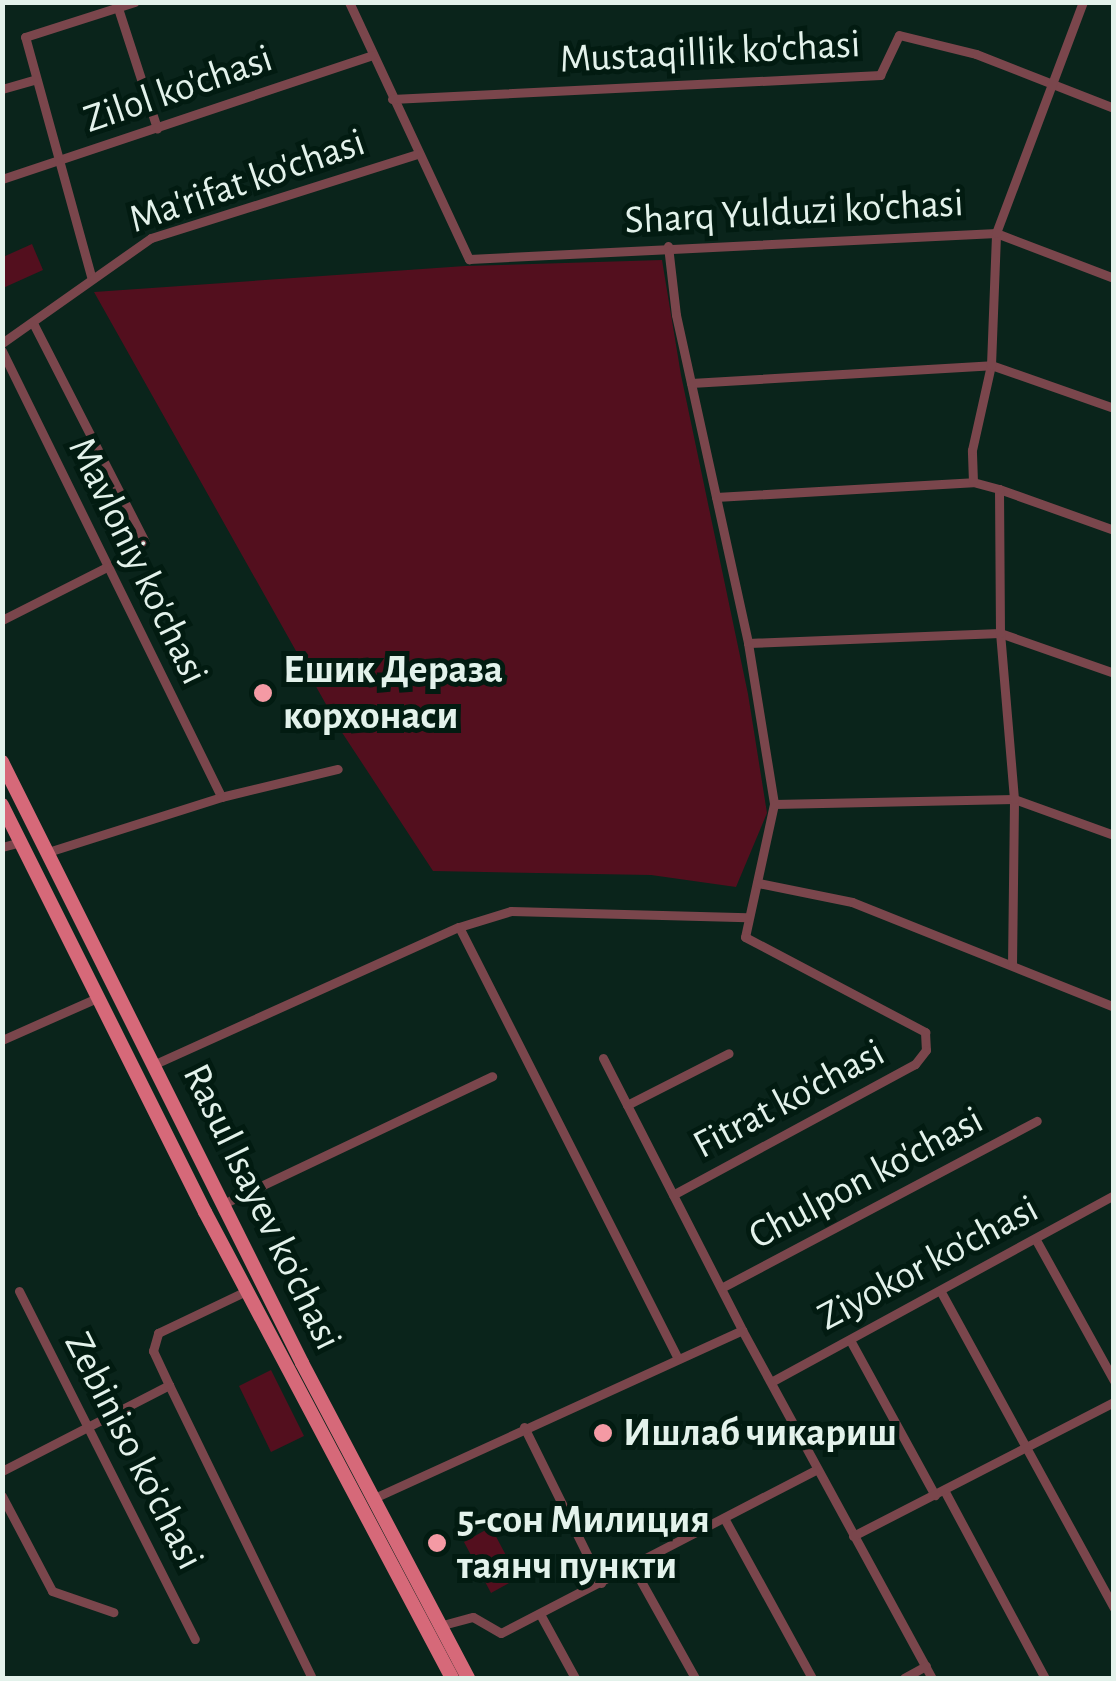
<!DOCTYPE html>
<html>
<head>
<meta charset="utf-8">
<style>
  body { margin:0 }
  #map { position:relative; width:1116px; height:1681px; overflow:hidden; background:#0a241b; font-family:"Alegreya Sans",sans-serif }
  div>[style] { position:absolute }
  .green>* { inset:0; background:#530f1e }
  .street>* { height:9px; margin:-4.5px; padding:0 4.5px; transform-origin:4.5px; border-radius:4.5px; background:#7a464c }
  .primary>* { height:14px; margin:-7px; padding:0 7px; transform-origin:7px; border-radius:7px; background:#d66979 }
  .dots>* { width:28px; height:28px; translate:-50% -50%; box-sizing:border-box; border:5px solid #021b11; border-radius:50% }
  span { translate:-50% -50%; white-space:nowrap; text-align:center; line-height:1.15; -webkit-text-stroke:10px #021b11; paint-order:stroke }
  .street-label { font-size:40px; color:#e3f2eb }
  .poi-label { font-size:40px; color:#e3f2eb; font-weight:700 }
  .left { translate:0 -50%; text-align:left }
  .frame { position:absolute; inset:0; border:5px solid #e3f2eb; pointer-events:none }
</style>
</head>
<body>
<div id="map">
  <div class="green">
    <i style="clip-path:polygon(32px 244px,43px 270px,3px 288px,3px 257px)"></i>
    <i style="clip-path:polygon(662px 260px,681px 375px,748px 694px,767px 813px,736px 887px,651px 875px,433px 871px,341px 731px,94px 292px,465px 266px)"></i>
    <i style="clip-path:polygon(271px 1370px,304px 1436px,271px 1452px,239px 1386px)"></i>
    <i style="clip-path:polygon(491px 1527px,518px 1578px,491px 1593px,464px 1542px)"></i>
  </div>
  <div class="street">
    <i style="left:116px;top:2px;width:133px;rotate:72deg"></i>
    <i style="left:349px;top:2px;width:284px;rotate:65deg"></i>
    <i style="left:469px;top:259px;width:528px;rotate:-2.82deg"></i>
    <i style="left:996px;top:233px;width:126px;rotate:20.9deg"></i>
    <i style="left:2px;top:89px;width:35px;rotate:-16deg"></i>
    <i style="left:392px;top:99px;width:489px;rotate:-2.8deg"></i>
    <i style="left:880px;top:75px;width:44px;rotate:-64.6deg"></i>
    <i style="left:899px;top:35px;width:79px;rotate:13.9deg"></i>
    <i style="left:976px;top:54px;width:148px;rotate:21.4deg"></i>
    <i style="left:2px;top:179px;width:391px;rotate:-18.5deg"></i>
    <i style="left:668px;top:246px;width:69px;rotate:83.4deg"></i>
    <i style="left:676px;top:315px;width:336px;rotate:77.6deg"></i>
    <i style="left:748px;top:643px;width:163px;rotate:80.8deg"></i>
    <i style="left:774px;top:804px;width:136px;rotate:102.3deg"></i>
    <i style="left:745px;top:937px;width:204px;rotate:27.8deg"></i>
    <i style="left:925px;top:1032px;width:18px;rotate:87deg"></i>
    <i style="left:926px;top:1050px;width:18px;rotate:128deg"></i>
    <i style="left:915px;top:1064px;width:275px;rotate:151.6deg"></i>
    <i style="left:91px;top:276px;width:248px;rotate:-105.4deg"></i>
    <i style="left:25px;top:37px;width:115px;rotate:-17.7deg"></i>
    <i style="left:33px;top:323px;width:246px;rotate:62.9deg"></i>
    <i style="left:2px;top:343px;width:182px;rotate:-35.2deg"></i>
    <i style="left:151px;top:238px;width:280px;rotate:-17.5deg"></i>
    <i style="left:2px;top:351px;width:497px;rotate:63.8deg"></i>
    <i style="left:691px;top:383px;width:301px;rotate:-3.4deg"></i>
    <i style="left:991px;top:365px;width:130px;rotate:19.3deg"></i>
    <i style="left:999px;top:489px;width:122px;rotate:19.6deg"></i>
    <i style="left:716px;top:497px;width:257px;rotate:-3.3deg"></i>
    <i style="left:2px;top:620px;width:118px;rotate:-26.8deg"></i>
    <i style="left:748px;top:643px;width:252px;rotate:-2.3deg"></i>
    <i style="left:1000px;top:633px;width:121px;rotate:19.3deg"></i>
    <i style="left:774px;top:804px;width:240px;rotate:-1.2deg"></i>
    <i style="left:1014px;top:799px;width:106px;rotate:19.8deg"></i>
    <i style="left:2px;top:847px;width:20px;rotate:-15deg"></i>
    <i style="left:48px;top:852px;width:182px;rotate:-17.6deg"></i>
    <i style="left:221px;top:797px;width:120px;rotate:-13.5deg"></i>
    <i style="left:758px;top:883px;width:96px;rotate:11.4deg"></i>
    <i style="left:852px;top:902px;width:282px;rotate:21.8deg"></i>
    <i style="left:459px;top:927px;width:483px;rotate:63.1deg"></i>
    <i style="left:1012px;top:965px;width:166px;rotate:-89.3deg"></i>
    <i style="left:1014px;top:799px;width:167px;rotate:-94.8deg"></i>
    <i style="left:1000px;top:633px;width:144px;rotate:-90.4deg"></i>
    <i style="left:999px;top:489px;width:27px;rotate:-165deg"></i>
    <i style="left:973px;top:482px;width:32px;rotate:-92deg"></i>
    <i style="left:972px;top:450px;width:87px;rotate:-77.4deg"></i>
    <i style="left:991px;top:365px;width:132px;rotate:-87.8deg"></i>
    <i style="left:996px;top:233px;width:247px;rotate:-69.4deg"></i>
    <i style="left:2px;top:1040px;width:106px;rotate:-23.9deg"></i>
    <i style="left:603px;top:1058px;width:305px;rotate:62.9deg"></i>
    <i style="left:742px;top:1330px;width:396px;rotate:61.4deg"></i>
    <i style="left:155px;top:1064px;width:333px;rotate:-24.3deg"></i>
    <i style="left:459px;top:927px;width:54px;rotate:-17.1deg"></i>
    <i style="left:511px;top:911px;width:236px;rotate:1.5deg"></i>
    <i style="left:627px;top:1105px;width:114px;rotate:-27deg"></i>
    <i style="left:223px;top:1204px;width:298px;rotate:-25.4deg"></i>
    <i style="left:1036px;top:1240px;width:161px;rotate:61deg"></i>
    <i style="left:723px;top:1287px;width:355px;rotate:-27.9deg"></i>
    <i style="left:19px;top:1291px;width:390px;rotate:63.2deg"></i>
    <i style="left:941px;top:1292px;width:360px;rotate:61.3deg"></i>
    <i style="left:850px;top:1340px;width:177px;rotate:61.3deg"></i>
    <i style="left:771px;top:1382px;width:391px;rotate:-28.6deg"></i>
    <i style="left:169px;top:1385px;width:324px;rotate:64deg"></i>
    <i style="left:524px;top:1427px;width:174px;rotate:63.7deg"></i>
    <i style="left:2px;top:1471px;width:188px;rotate:-27.2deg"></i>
    <i style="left:169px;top:1385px;width:38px;rotate:-115deg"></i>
    <i style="left:153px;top:1351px;width:19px;rotate:-74deg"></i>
    <i style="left:158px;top:1333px;width:100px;rotate:-25.5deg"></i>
    <i style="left:944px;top:1490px;width:213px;rotate:61.8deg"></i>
    <i style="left:2px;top:1496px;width:107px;rotate:62.2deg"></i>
    <i style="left:52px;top:1591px;width:65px;rotate:19deg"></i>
    <i style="left:372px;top:1499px;width:407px;rotate:-24.5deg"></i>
    <i style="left:724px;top:1518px;width:183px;rotate:61.2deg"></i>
    <i style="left:853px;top:1536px;width:293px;rotate:-27.2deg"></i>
    <i style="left:633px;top:1567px;width:127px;rotate:60.8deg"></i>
    <i style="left:540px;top:1614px;width:73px;rotate:61.3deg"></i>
    <i style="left:439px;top:1626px;width:35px;rotate:-15deg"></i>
    <i style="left:473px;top:1617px;width:32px;rotate:30deg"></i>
    <i style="left:501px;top:1633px;width:356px;rotate:-27.4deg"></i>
    <i style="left:904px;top:1678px;width:25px;rotate:-29deg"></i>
  </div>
  <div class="primary">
    <i style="left:2px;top:762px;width:672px;rotate:63.47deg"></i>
    <i style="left:302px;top:1363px;width:356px;rotate:62.2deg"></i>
    <i style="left:2px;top:805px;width:455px;rotate:63.5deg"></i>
    <i style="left:205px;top:1212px;width:527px;rotate:62.07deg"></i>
  </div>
  <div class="dots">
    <i style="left:263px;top:693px;background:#f49aa4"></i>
    <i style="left:603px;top:1433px;background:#f49aa4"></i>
    <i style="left:437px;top:1543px;background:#f49aa4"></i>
  </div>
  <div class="street-label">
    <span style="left:710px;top:52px;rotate:-3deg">Mustaqillik ko'chasi</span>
    <span style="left:178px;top:89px;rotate:-19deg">Zilol ko'chasi</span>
    <span style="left:247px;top:181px;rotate:-19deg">Ma'rifat ko'chasi</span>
    <span style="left:794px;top:212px;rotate:-3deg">Sharq Yulduzi ko'chasi</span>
    <span style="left:138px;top:561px;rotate:64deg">Mavloniy ko'chasi</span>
    <span style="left:789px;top:1099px;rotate:-28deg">Fitrat ko'chasi</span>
    <span style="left:866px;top:1178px;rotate:-28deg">Chulpon ko'chasi</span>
    <span style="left:262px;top:1207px;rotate:64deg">Rasul Isayev ko'chasi</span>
    <span style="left:928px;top:1263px;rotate:-28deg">Ziyokor ko'chasi</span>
    <span style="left:134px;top:1451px;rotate:63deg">Zebiniso ko'chasi</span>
  </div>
  <div class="poi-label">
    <span class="left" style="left:283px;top:693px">Ешик Дераза<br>корхонаси</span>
    <span class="left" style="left:623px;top:1433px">Ишлаб чикариш</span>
    <span class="left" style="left:457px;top:1543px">5-сон Милиция<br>таянч пункти</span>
  </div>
  <div class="frame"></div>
</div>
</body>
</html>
